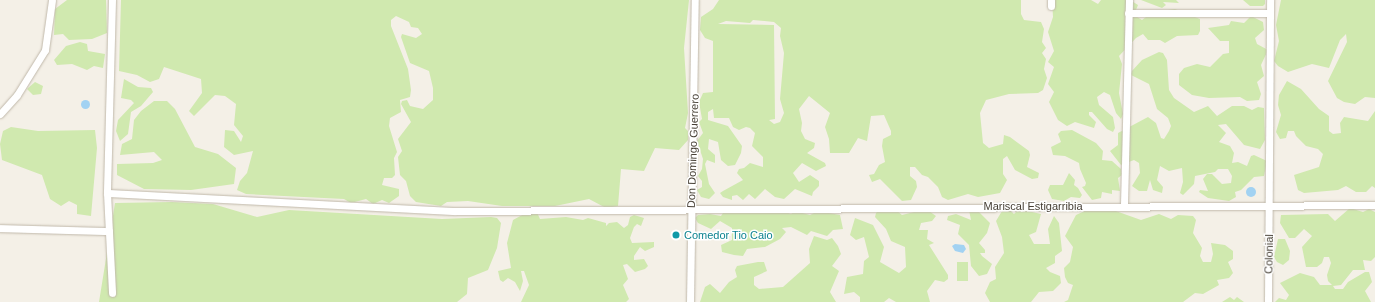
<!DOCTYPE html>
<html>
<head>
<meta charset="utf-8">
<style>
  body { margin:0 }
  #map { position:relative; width:1375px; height:302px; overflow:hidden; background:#f4f0e7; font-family:Helvetica,sans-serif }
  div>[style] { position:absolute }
  .green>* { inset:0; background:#d0e9af }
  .water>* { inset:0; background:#a2d2f2 }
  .round { border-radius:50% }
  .roads { filter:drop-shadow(0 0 1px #c0b8aa) drop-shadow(0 0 1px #c0b8aa) }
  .street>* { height:7px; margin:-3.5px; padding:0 3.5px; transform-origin:3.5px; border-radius:3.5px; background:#fff }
  .dots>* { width:11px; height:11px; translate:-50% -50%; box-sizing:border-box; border:2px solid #fff; border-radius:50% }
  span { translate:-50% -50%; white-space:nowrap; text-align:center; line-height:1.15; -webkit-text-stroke:3px #fff; paint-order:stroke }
  .street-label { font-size:11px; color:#474036 }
  .culture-label { font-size:11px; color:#0d838f }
  .left { translate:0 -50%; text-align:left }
</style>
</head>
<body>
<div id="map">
  <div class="green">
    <i style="clip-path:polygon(67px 0,106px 0,107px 33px,92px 39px,69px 40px,63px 34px,54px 35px,55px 9px)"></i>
    <i style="clip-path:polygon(121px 0,689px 0,684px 48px,688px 113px,685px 128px,688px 131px,688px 140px,679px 150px,655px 148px,644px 171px,621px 169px,618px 206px,606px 208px,589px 199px,555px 206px,502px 206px,468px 201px,447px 202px,441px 206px,416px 202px,410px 196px,406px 181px,400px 175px,398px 157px,402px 151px,398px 139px,411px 122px,401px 104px,402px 101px,407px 100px,410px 106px,423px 109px,433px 100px,433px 88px,429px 71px,410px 63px,401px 37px,402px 34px,416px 38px,422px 34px,418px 28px,411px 27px,409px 22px,396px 16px,391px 20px,391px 26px,408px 69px,411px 90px,410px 97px,400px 100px,401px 112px,390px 118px,389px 126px,397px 152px,394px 158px,395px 175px,392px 178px,384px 178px,382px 185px,399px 189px,399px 196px,389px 203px,382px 200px,373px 204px,366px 199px,351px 203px,344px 199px,246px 194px,237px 190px,240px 181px,247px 173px,253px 151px,234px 155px,224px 147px,225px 130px,234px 131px,241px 142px,243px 136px,234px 125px,236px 104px,225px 96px,215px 95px,194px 116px,189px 111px,202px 93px,201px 79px,164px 67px,159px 79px,150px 82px,137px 75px,119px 71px)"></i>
    <i style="clip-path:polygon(evenodd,719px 0,1021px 0,1021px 14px,1024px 20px,1041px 22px,1044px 29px,1042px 42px,1046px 48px,1042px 53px,1046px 59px,1044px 69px,1047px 78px,1043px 90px,1038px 93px,1009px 94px,986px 100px,980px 113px,983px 143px,989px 148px,1003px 144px,1004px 135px,1010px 137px,1029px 151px,1030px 155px,1027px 167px,1039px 173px,1038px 178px,1032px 179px,1015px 170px,1007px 156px,1003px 159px,1003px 174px,1007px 180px,1000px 193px,978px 197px,968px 194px,948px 200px,942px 197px,938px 187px,928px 177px,922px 175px,915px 167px,910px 167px,910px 176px,916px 181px,917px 187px,911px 200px,902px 201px,880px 179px,872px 182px,869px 175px,874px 174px,879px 165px,885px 162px,882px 146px,883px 139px,891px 135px,891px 131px,884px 115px,871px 116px,867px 141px,858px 138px,849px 153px,830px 153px,829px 139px,825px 127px,830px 113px,809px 96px,799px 109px,802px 123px,801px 131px,805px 139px,815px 143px,814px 148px,807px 153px,825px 163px,826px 166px,816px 171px,802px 163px,793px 173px,799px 182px,810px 175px,819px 181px,819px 186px,813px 192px,812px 196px,795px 189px,784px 199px,775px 197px,765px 189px,755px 199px,749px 194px,743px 200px,737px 195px,732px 196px,732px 200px,723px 197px,720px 193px,723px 191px,743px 180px,737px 173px,739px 169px,744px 168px,750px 163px,763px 167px,763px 157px,752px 146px,755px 133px,750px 128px,746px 127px,739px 130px,733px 127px,729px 118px,714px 118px,713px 109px,708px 112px,708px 120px,728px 126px,742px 146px,741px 153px,735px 165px,728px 166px,721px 160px,718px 142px,709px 139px,708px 149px,715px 155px,715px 163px,707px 160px,705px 164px,709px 184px,715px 193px,709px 199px,701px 197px,697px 190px,702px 187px,702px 181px,698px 176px,702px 169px,703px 159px,697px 141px,703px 133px,699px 122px,702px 119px,699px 102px,703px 93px,713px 92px,713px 41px,705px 38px,700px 30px,701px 17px,713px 9px,719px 0,753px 20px,774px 22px,781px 28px,780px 36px,784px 53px,780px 99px,784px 113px,780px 122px,774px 124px,769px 120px,775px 119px,774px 25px,718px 24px,726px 21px,750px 23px,753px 20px)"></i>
    <i style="clip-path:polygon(1052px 0,1091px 0,1098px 4px,1101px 0,1130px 0,1138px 5px,1134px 15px,1142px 20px,1146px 17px,1164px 16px,1168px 10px,1175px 9px,1200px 19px,1200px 31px,1198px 35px,1177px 36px,1165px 43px,1160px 40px,1148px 40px,1143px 34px,1136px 38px,1119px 56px,1122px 64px,1119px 93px,1123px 114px,1121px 119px,1116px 113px,1110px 95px,1104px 92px,1097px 97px,1099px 105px,1113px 117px,1115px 128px,1113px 132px,1107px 129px,1092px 112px,1089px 112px,1089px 115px,1096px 122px,1094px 128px,1075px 122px,1067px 126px,1058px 120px,1049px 102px,1054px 92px,1048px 84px,1054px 67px,1048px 62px,1054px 51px,1048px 32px,1053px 17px)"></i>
    <i style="clip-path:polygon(1141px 0,1176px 0,1179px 3px,1163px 2px,1166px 5px,1162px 8px)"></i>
    <i style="clip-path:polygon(1243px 0,1265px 0,1265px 4px,1263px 6px,1250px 6px)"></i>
    <i style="clip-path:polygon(1281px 0,1375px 0,1375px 98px,1365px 97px,1355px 104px,1344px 102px,1337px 98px,1328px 81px,1347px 42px,1346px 34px,1340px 40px,1329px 68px,1312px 64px,1288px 72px,1278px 66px,1274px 61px,1279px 41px,1276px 25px)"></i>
    <i style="clip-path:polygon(1251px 16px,1263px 22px,1264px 30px,1255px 38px,1257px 44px,1268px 50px,1261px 65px,1264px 76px,1257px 82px,1261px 94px,1259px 100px,1247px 101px,1240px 97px,1209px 98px,1192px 95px,1179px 85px,1179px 74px,1184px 68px,1197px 64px,1210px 67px,1223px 54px,1229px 53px,1229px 41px,1220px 41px,1208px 28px,1229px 25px,1231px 21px,1244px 23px)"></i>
    <i style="clip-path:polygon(80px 42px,87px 44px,88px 51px,105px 54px,103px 68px,94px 66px,87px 70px,72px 64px,57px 65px,54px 60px,66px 46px)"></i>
    <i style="clip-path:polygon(1159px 52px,1163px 53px,1167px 60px,1169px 90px,1174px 98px,1194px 112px,1208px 106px,1217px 116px,1232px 106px,1244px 106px,1252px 110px,1258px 107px,1264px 108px,1265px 140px,1260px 149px,1244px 145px,1226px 124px,1218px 125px,1226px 133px,1219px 142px,1230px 146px,1234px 153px,1232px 163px,1238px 162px,1247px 166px,1251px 156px,1254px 155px,1267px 161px,1264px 176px,1254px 177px,1241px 190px,1235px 192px,1236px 197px,1229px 201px,1208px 198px,1199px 192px,1200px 190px,1208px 191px,1203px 179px,1207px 174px,1212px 174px,1222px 184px,1231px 183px,1232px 176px,1228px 169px,1218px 169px,1215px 172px,1195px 176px,1194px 184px,1183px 195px,1180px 193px,1183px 182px,1182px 168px,1169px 171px,1160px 166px,1157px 180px,1163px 187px,1162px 193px,1153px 190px,1150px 180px,1147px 191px,1139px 191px,1132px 186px,1140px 173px,1139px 163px,1134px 160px,1121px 165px,1110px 151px,1118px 145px,1118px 133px,1148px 117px,1156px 123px,1161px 138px,1164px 139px,1169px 131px,1171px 126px,1168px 118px,1157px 109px,1149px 84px,1131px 75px,1131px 72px,1142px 60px)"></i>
    <i style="clip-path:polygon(124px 79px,138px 87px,151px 88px,153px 92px,141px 106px,131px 112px,128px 134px,120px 141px,116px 131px,118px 120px,134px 103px,131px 100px,121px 98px)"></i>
    <i style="clip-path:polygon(1287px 81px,1301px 89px,1319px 109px,1329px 116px,1329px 131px,1333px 134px,1341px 133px,1340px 123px,1344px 117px,1368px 121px,1375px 111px,1375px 188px,1372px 186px,1366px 192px,1356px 192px,1346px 186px,1338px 190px,1304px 193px,1298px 190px,1294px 175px,1319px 167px,1323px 154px,1318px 149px,1306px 146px,1296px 136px,1294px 131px,1288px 131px,1286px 138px,1280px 139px,1276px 132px,1281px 115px,1278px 105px,1279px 95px)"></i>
    <i style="clip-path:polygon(35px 82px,43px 86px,41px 94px,33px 95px,27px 89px)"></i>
    <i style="clip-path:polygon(154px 101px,167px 101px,175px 109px,195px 147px,218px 154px,236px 168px,234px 184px,191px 190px,144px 189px,117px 175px,117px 164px,153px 163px,162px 160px,154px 152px,120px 155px,122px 144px,132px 139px,134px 120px,141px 111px)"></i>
    <i style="clip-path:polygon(11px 127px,38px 131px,95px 130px,97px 148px,91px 216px,77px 214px,77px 205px,69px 201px,61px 206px,50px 199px,42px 175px,2px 160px,0 144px,3px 131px)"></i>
    <i style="clip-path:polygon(1072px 130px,1096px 143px,1103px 151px,1102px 160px,1112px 161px,1121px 169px,1122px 175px,1118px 178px,1120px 191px,1112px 190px,1112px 194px,1102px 192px,1101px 198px,1092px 200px,1082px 187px,1085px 186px,1086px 183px,1080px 169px,1079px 163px,1065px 156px,1053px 155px,1051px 147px,1061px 142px,1058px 134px,1061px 131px)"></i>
    <i style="clip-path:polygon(1069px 173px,1075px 180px,1074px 185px,1078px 188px,1082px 195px,1080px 198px,1071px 197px,1064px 201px,1052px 199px,1048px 190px,1050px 185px,1063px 185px)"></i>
    <i style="clip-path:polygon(172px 202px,213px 204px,257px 217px,289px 210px,442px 219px,491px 217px,497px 218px,501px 223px,497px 248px,488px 270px,468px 278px,467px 294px,457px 302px,99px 302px,115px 203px)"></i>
    <i style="clip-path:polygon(535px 208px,540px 219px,566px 217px,583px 220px,588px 218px,606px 223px,606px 226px,609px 223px,617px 222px,624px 228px,628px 225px,630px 217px,634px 215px,644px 218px,641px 226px,637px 224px,634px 227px,630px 238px,632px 243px,654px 242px,654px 247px,645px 251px,640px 247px,634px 256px,634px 260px,644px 259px,648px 266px,645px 269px,635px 272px,627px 264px,623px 265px,628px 279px,623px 285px,629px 299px,626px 302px,521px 302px,529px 285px,524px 271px,521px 271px,523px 281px,520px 291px,515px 282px,508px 278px,503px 282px,500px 280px,498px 271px,511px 268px,507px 243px,513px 220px)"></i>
    <i style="clip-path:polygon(1091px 208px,1113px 210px,1141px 220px,1159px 214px,1171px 219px,1178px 215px,1193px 216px,1196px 220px,1193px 233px,1202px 248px,1200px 256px,1203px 262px,1211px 262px,1213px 254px,1211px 243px,1225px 245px,1233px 251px,1233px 259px,1228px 262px,1233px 273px,1229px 278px,1217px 280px,1219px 285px,1203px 294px,1195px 293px,1183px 302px,1064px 302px,1068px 300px,1073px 285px,1068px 283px,1065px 277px,1064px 268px,1070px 262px,1073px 247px,1065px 236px,1076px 215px)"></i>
    <i style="clip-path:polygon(1350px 208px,1363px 212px,1369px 209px,1375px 212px,1375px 257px,1371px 261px,1363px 260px,1365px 270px,1353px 270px,1341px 285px,1333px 286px,1335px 289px,1343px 289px,1348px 282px,1365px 272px,1369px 272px,1372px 282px,1365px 291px,1371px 302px,1275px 302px,1279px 298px,1286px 300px,1289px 295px,1280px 283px,1300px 273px,1314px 277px,1320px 285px,1332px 285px,1328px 281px,1327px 275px,1331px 263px,1329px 257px,1324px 257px,1322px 263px,1317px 267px,1306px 267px,1302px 247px,1312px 236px,1304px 229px,1295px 238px,1289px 238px,1280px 223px,1281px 215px,1328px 214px,1335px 221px)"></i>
    <i style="clip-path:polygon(778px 209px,791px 214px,795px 211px,810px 215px,818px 211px,840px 215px,843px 229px,833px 230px,827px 236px,811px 231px,807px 235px,791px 227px,782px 228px,786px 232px,780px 239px,765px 247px,747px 249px,743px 256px,734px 255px,722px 252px,721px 245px,732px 240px,732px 228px,720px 221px,711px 229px,698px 223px,695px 218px,698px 215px,710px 214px,721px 216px,725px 210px)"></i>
    <i style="clip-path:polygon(926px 209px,936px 216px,932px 221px,921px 223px,919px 230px,928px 230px,927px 239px,934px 243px,929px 245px,948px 275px,948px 279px,944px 282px,935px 280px,927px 291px,930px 302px,896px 302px,889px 298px,884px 302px,860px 302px,860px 297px,854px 292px,844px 294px,847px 277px,863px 274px,864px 261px,869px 257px,864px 237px,856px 240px,850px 235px,855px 218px,873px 225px,884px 247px,880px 262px,899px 273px,906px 267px,905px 247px,891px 241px,886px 229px,875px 217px,876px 213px,879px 210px,896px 210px,902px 215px)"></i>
    <i style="clip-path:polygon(1009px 209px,1014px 214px,1019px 209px,1041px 214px,1036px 232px,1029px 235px,1034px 244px,1050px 244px,1048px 229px,1054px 216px,1059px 223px,1062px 251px,1055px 256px,1055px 263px,1046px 268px,1050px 272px,1060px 276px,1061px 283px,1053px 291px,1039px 292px,1031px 302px,990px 302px,985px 293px,990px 282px,996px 279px,995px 267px,1004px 253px,1002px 237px,996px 221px,1002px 211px)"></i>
    <i style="clip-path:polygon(969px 210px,979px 212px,990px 223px,987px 233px,979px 243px,985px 250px,985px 253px,980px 253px,982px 256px,992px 264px,987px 274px,979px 276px,971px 266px,969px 245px,958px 234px,960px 225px,947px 220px,948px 216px,956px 214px,971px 220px)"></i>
    <i style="clip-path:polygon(814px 236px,827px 240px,832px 238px,838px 246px,841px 254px,832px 266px,839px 271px,830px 292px,836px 302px,700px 302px,705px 287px,710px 284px,720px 293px,729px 282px,737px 277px,735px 270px,737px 266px,758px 262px,764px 262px,767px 271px,754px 277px,754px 285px,759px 289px,783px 287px,810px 263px,809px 249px)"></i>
    <i style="clip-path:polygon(1278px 239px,1285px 239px,1290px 251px,1289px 260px,1283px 265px,1277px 262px,1274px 257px)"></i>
    <i style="clip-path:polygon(957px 262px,968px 262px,968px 281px,957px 281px)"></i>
    <i style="clip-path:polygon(1230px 297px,1234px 300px,1237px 297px,1244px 302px,1222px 302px)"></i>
  </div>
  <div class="water">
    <i class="round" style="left:80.5px;top:99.5px;width:9px;height:9px"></i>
    <i class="round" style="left:1246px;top:187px;width:10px;height:10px"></i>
    <i style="clip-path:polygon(955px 244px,964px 245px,966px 249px,963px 253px,955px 251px,952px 246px)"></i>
  </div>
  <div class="roads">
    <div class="street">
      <i style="left:112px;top:0;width:193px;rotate:91.5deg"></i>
      <i style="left:107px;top:193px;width:100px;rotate:87.1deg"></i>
      <i style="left:1051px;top:6px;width:6px;rotate:-90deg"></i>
      <i style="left:1128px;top:13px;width:142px"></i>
      <i style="left:0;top:114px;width:25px;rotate:-48deg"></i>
      <i style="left:17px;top:95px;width:53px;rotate:-58.1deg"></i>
      <i style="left:45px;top:50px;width:50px;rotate:-82deg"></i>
      <i style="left:107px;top:193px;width:347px;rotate:3deg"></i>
      <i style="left:454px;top:211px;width:921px;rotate:-0.37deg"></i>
      <i style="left:1124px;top:205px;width:205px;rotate:-88.6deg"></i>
      <i style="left:0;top:228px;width:109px;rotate:1.6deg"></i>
      <i style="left:690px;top:302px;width:302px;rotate:-89.1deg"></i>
      <i style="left:1268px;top:302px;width:302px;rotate:-89.6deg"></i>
    </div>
  </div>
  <div class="dots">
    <i style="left:676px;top:235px;background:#0f9aa8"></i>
  </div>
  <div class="street-label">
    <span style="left:693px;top:151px;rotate:-88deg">Don Domingo Guerrero</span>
    <span style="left:1033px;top:206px">Mariscal Estigarribia</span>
    <span style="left:1269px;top:254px;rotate:-89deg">Colonial</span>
  </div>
  <div class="culture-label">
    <span class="left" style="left:684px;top:235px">Comedor Tio Caio</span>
  </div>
</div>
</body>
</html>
